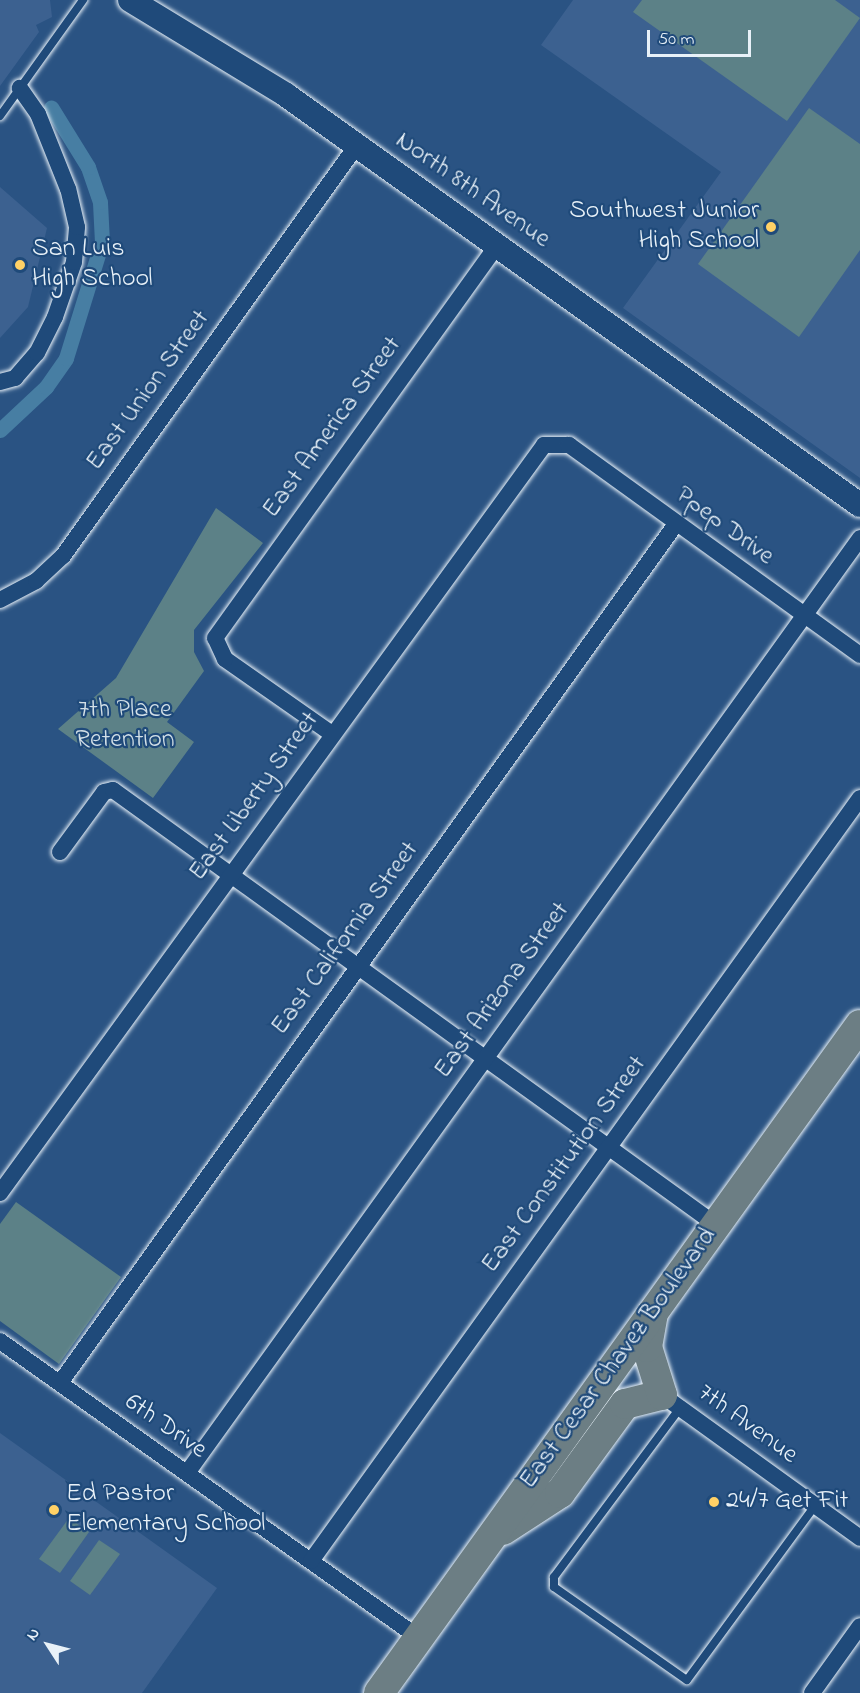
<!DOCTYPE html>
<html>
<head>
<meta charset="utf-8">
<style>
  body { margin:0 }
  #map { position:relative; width:860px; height:1693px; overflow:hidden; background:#2a5383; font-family:"Indie Flower",sans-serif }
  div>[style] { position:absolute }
  .built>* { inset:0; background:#3c6190 }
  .green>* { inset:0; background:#5c8187 }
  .canal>* { height:15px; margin:-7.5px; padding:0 7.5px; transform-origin:7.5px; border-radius:7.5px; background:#477ea3 }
  .roads { filter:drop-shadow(0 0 2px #e8f1f8) drop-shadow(0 0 2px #e8f1f8) }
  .lane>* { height:8px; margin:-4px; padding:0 4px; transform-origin:4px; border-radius:4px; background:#1f4a7a }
  .street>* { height:16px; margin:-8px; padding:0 8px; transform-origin:8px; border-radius:8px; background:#1f4a7a }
  .secondary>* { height:24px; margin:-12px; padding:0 12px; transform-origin:12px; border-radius:12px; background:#1f4a7a }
  .highway>* { height:30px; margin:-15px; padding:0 15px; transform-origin:15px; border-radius:15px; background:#6c7e84 }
  .dots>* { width:16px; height:16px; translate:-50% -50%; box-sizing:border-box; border:3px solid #1f4a7a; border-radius:50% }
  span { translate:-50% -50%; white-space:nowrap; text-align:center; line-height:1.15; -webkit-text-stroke:4.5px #1f4a7a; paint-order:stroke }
  .street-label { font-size:26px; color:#e8f1f8 }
  .poi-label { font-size:26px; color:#e8f1f8 }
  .right { translate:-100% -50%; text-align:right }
  .left { translate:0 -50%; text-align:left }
  .park-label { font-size:26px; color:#d3e0e7 }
  .north { position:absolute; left:18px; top:1615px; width:60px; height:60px; -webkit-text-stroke:4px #1f4a7a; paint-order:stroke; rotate:306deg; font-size:16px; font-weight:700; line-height:24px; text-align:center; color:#e8f1f8 }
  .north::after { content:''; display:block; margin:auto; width:21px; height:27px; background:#e8f1f8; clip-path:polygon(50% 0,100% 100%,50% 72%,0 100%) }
  .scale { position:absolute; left:647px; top:30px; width:104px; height:27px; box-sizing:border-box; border:3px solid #e8f1f8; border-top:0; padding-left:8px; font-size:18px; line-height:21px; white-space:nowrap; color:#e8f1f8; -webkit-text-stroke:4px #1f4a7a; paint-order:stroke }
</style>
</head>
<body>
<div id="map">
  <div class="built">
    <i style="clip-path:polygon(0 0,50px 0,52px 17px,36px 25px,39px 32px,0 86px)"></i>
    <i style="clip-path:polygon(573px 0,860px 0,860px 478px,623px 308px,721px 172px,541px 45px)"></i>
    <i style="clip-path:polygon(0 187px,47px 228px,28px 307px,0 338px)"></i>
    <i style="clip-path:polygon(0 1433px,217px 1588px,142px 1693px,0 1693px)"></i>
  </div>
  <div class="green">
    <i style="clip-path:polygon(642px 0,835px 0,860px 18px,787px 121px,633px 12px)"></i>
    <i style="clip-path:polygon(809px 108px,860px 144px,860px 250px,799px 337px,698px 264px)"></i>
    <i style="clip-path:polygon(216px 508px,263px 543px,194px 630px,194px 652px,204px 671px,167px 722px,194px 742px,153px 798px,58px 729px,116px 678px)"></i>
    <i style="clip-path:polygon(16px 1202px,121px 1277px,59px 1364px,0 1321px,0 1224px)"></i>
    <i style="clip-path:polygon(69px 1518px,89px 1532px,60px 1573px,39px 1559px)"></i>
    <i style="clip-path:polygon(99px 1540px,120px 1554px,90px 1595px,70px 1581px)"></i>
  </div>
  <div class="canal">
    <i style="left:0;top:430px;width:63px;rotate:-43.1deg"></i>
    <i style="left:46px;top:387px;width:35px;rotate:-55deg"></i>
    <i style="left:66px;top:358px;width:121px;rotate:-72.8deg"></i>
    <i style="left:102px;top:242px;width:40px;rotate:-92.9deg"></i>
    <i style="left:100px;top:202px;width:37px;rotate:-109deg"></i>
    <i style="left:88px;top:167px;width:70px;rotate:-121.7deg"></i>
  </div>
  <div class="roads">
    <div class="lane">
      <i style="left:0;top:116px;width:143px;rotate:-54.4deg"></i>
      <i style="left:680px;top:1408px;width:211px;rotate:126.7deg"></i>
      <i style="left:554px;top:1577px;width:10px;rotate:90deg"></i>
      <i style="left:554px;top:1587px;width:162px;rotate:35deg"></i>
      <i style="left:687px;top:1680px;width:216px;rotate:-53.7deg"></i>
    </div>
    <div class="street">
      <i style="left:0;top:382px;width:16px;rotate:-15deg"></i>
      <i style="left:15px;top:378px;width:33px;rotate:-49deg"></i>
      <i style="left:37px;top:353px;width:40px;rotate:-63.4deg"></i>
      <i style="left:55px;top:317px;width:58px;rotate:-70.9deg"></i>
      <i style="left:74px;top:262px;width:35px;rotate:-85deg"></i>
      <i style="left:77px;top:227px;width:39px;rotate:-103deg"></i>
      <i style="left:68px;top:189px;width:81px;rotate:-111.8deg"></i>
      <i style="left:38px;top:114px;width:32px;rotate:-125deg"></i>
      <i style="left:0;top:600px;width:41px;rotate:-27.8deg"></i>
      <i style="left:36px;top:581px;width:37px;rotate:-43deg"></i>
      <i style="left:63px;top:556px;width:505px;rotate:-54.42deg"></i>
      <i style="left:332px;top:734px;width:131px;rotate:-145deg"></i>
      <i style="left:225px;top:659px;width:23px;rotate:-115deg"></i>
      <i style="left:215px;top:638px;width:484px;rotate:-54.3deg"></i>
      <i style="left:60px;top:852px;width:74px;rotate:-53.7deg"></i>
      <i style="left:104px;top:792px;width:9px;rotate:-13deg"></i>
      <i style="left:113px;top:790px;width:742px;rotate:35.79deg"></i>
      <i style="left:0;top:1193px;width:925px;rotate:-53.97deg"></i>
      <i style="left:544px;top:445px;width:25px"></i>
      <i style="left:569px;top:445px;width:359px;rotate:35.8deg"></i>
      <i style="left:0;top:1341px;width:514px;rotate:35.33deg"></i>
      <i style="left:60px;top:1383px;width:1057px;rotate:-54.36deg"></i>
      <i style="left:662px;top:1395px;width:244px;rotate:35.8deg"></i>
      <i style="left:187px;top:1473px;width:1152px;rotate:-54.25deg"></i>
      <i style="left:311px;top:1561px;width:940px;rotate:-54.26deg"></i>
      <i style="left:812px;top:1693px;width:82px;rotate:-54.4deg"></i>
    </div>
    <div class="secondary">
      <i style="left:130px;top:0;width:183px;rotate:31.3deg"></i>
      <i style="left:286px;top:95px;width:705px;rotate:35.54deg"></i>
    </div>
    <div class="highway">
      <i style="left:503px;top:1530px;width:68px;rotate:-33deg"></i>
      <i style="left:560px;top:1493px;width:110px;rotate:-53.9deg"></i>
      <i style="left:625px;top:1404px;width:38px;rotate:-14deg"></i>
      <i style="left:662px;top:1395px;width:50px;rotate:-107.4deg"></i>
      <i style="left:647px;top:1347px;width:35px;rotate:-80deg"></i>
      <i style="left:379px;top:1693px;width:823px;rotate:-54.24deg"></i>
    </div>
  </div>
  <div class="dots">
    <i style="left:771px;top:227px;background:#ffd166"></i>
    <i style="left:20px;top:265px;background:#ffd166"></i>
    <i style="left:714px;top:1502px;background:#ffd166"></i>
    <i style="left:54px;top:1510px;background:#ffd166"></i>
  </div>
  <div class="street-label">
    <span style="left:472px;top:191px;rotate:35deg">North 8th Avenue</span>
    <span style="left:149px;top:391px;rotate:-54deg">East Union Street</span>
    <span style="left:333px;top:428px;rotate:-54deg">East America Street</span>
    <span style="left:724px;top:527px;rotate:36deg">Ppep Drive</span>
    <span style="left:255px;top:797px;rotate:-54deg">East Liberty Street</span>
    <span style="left:346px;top:939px;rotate:-54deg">East California Street</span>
    <span style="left:503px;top:991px;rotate:-54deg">East Arizona Street</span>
    <span style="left:565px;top:1165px;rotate:-54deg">East Constitution Street</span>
    <span style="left:619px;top:1359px;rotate:-54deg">East Cesar Chavez Boulevard</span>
    <span style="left:747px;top:1425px;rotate:36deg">7th Avenue</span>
    <span style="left:165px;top:1427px;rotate:35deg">6th Drive</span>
  </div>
  <div class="poi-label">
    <span class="right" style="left:759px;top:227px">Southwest Junior<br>High School</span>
    <span class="left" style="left:32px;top:265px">San Luis<br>High School</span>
    <span class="left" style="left:66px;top:1510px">Ed Pastor<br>Elementary School</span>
    <span class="left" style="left:726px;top:1502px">24/7 Get Fit</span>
  </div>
  <div class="park-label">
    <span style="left:125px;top:726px">7th Place<br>Retention</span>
  </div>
  <div class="north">N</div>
  <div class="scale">50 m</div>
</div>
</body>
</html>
